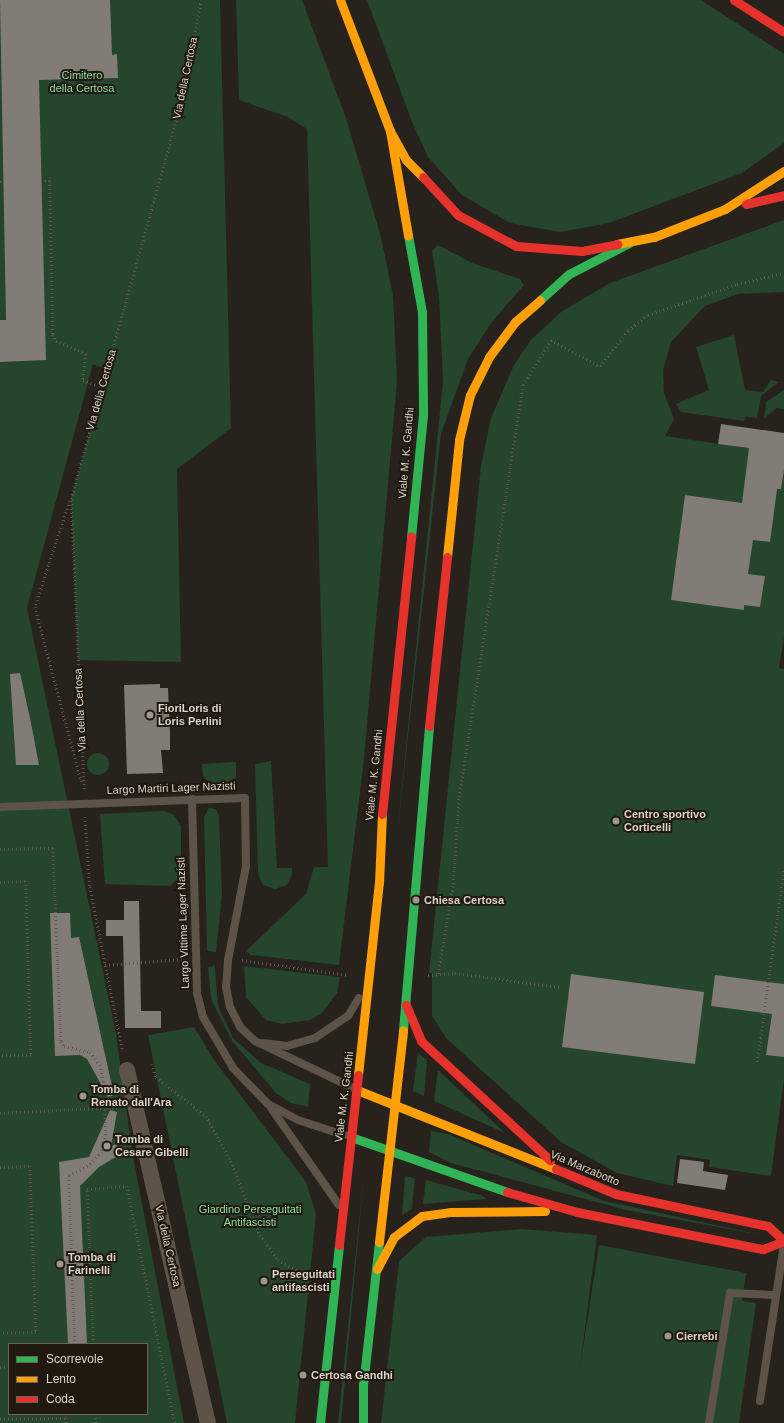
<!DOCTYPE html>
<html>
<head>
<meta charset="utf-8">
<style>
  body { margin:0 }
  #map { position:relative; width:784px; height:1423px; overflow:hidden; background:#27221c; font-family:Helvetica,sans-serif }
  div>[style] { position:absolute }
  .green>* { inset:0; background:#25452c }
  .round { border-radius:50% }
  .building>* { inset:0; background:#817c76 }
  .path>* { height:2.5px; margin-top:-1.25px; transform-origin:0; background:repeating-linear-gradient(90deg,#605850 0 1px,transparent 0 4px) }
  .lane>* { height:8px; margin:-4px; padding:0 4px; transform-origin:4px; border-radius:4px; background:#5e5348 }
  .street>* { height:16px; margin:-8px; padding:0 8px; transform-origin:8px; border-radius:8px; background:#5e5348 }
  .fast>* { height:9px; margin:-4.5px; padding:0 4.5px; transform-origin:4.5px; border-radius:4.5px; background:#30b455 }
  .slow>* { height:9px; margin:-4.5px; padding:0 4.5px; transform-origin:4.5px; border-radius:4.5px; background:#ff9f0a }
  .jam>* { height:9px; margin:-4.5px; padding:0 4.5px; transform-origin:4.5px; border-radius:4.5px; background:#e5322d }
  .dots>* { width:11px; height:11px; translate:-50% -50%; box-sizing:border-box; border:2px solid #21190f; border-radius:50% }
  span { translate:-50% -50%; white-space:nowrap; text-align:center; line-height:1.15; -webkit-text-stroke:4px #21190f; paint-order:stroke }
  .park-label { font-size:11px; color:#89e19f }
  .street-label { font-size:11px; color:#dad4cd }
  .poi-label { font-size:11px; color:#dad4cd; font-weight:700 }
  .left { translate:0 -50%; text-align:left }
  .legend { position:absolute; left:8px; top:1343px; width:140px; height:72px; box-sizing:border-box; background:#21190f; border:1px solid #6b645b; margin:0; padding:5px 7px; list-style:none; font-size:12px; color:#dad4cd }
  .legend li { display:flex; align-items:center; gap:8px; height:20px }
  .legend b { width:20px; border:1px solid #6b645b }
</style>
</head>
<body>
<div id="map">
  <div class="green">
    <i style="clip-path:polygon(evenodd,0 0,220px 0,231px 428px,177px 469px,181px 662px,78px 660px,71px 499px,107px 370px,93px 364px,27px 608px,116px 1034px,132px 1151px,184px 1423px,0 1423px,0 0,9px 1344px,147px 1344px,147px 1414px,9px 1414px,9px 1344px)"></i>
    <i style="clip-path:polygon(236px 0,302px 0,346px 118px,381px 237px,393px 295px,397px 381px,364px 759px,339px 965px,251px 955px,246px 951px,306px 894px,314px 867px,328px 867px,307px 129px,288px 117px,239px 100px)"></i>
    <i style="clip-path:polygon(367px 0,701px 0,784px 54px,784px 143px,742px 173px,609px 223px,560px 232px,510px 223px,462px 195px,428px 157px,412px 122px)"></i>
    <i style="clip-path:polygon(784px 220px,784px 292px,738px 294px,705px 306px,671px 342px,663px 370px,664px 393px,674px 419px,665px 436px,784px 453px,784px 637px,779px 668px,784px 669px,784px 1079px,771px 1176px,709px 1167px,710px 1160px,677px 1155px,673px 1186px,617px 1173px,561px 1142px,446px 1038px,432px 1016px,432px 973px,429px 973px,481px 466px,491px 418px,514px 365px,531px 340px,561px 312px,610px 283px)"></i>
    <i style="clip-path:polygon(438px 245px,472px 263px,520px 279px,524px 285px,491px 323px,468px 359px,441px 434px,396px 846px,443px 382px,439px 296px,432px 251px)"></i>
    <i style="clip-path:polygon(734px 335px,745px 390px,763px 392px,771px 380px,779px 382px,761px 396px,757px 418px,745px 417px,744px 421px,681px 412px,676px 404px,709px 390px,696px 347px)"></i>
    <i style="clip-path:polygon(784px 390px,784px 409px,777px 408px,764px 418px,766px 402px)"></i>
    <i class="round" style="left:87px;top:753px;width:22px;height:22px"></i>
    <i style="clip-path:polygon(271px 761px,277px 868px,292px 868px,292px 874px,287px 885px,275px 889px,263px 885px,258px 874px,255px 764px)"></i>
    <i style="clip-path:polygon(236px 762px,236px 777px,225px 786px,212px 785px,203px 776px,202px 764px)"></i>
    <i style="clip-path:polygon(209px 808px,216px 809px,219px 816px,222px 894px,216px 952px,207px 951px,204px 817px)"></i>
    <i style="clip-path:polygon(164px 811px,174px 815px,181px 826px,181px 870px,177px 880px,170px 886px,105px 884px,100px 814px)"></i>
    <i style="clip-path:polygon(215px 966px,218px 1006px,233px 1038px,261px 1063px,310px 1084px,308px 1107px,291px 1103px,276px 1093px,232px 1041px,211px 999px,208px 967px)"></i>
    <i style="clip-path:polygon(244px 966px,340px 977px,337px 993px,322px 1013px,310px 1020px,282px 1024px,266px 1020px,246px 997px)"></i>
    <i style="clip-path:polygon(194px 1027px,214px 1060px,306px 1182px,316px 1214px,295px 1423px,227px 1423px,148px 1035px)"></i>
    <i style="clip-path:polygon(418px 1053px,427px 1060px,424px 1096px,413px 1091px)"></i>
    <i style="clip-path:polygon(438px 1070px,505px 1133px,434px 1101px)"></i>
    <i style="clip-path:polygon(431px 1131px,448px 1134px,604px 1201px,761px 1235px,626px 1210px,451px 1163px,429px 1152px)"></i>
    <i style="clip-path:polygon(365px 1164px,341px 1423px,338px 1423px,365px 1165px)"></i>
    <i style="clip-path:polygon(405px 1176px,415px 1178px,412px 1209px,402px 1215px)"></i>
    <i style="clip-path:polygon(426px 1180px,483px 1196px,486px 1199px,423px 1204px)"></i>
    <i style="clip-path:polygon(522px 1229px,597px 1235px,580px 1367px,599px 1245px,746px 1273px,742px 1301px,756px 1303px,739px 1423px,381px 1423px,399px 1261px,426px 1237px)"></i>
  </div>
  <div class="building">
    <i style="clip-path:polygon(0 0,110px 0,112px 55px,117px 54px,118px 78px,39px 80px,46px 360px,0 362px,0 320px,6px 320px)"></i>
    <i style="clip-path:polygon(721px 424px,784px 433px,784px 470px,781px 489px,777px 489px,770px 542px,753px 540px,748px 574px,765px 576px,760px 607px,744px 605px,744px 610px,671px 600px,685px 495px,742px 503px,749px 448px,718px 444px)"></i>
    <i style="clip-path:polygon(20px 673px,31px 723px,39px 765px,16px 765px,10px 674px)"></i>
    <i style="clip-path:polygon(160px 684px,160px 688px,168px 688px,170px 732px,170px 750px,161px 750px,163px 773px,127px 774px,124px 685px)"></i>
    <i style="clip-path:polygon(124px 901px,139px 901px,141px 1011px,161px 1011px,161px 1028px,125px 1028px,123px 936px,106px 936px,106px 920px,124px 920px)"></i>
    <i style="clip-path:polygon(50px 913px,70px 913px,71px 938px,79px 937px,114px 1095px,108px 1097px,87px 1059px,80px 1055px,55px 1056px)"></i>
    <i style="clip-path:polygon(571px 974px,704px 992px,695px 1064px,562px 1047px)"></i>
    <i style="clip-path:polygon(715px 975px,784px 984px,784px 1057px,766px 1055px,772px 1014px,711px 1006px)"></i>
    <i style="clip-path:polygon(110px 1110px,117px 1112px,111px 1146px,116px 1144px,121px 1154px,99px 1167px,80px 1186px,87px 1344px,68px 1344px,59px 1162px,89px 1157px)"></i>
    <i style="clip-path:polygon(680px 1159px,704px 1162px,703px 1171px,728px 1175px,725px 1190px,677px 1183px)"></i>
  </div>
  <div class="path">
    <i style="left:41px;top:181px;width:9px"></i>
    <i style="left:50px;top:181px;width:153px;rotate:88.9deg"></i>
    <i style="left:53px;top:334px;width:8px;rotate:67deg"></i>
    <i style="left:56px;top:341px;width:33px;rotate:23deg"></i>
    <i style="left:86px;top:354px;width:26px;rotate:97deg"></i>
    <i style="left:83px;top:380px;width:20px;rotate:20deg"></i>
    <i style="left:0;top:182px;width:1px"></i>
    <i style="left:70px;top:501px;width:112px;rotate:108.3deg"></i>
    <i style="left:35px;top:607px;width:183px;rotate:75.1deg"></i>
    <i style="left:84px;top:789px;width:290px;rotate:-92.6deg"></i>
    <i style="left:71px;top:499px;width:427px;rotate:-74.5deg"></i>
    <i style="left:185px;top:87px;width:88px;rotate:-79.6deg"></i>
    <i style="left:85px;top:817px;width:70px;rotate:85.9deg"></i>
    <i style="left:90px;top:887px;width:168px;rotate:78.7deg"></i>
    <i style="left:0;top:849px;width:53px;rotate:-1.1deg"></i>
    <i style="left:53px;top:848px;width:193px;rotate:87.6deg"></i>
    <i style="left:61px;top:1041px;width:6px;rotate:59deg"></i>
    <i style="left:64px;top:1046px;width:27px;rotate:13deg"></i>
    <i style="left:90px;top:1052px;width:16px;rotate:52deg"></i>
    <i style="left:100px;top:1065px;width:17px;rotate:77deg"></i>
    <i style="left:104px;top:1082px;width:52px;rotate:87.8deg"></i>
    <i style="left:106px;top:1134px;width:18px;rotate:103deg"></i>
    <i style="left:102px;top:1152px;width:16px;rotate:133deg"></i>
    <i style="left:91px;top:1164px;width:25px;rotate:151deg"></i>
    <i style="left:69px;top:1176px;width:168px;rotate:88deg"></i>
    <i style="left:0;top:882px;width:26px;rotate:-2deg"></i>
    <i style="left:26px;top:881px;width:174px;rotate:88.4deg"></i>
    <i style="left:31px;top:1055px;width:31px;rotate:178deg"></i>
    <i style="left:242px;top:960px;width:107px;rotate:8.1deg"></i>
    <i style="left:105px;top:965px;width:78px;rotate:-4.4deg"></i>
    <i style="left:438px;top:974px;width:91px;rotate:-80.5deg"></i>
    <i style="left:453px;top:884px;width:87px;rotate:-86.1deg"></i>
    <i style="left:459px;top:797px;width:417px;rotate:-81.2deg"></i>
    <i style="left:523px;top:385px;width:53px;rotate:-58.1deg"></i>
    <i style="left:551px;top:340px;width:55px;rotate:28deg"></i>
    <i style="left:600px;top:366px;width:46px;rotate:-52.1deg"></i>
    <i style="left:628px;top:330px;width:25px;rotate:-37deg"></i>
    <i style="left:648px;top:315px;width:94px;rotate:-19.2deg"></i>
    <i style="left:737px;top:284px;width:48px;rotate:-13.2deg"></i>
    <i style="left:428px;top:975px;width:27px;rotate:-4deg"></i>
    <i style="left:455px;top:973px;width:105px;rotate:7.7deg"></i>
    <i style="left:757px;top:1062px;width:196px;rotate:-82.1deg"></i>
    <i style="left:152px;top:1064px;width:14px;rotate:73deg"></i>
    <i style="left:156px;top:1077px;width:63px;rotate:38deg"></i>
    <i style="left:206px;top:1116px;width:51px;rotate:60.9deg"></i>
    <i style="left:231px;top:1161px;width:79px;rotate:68.6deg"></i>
    <i style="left:260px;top:1235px;width:31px;rotate:54deg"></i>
    <i style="left:278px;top:1260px;width:31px;rotate:29deg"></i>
    <i style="left:305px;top:1275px;width:10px;rotate:6deg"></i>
    <i style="left:0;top:1113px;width:117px;rotate:-2.9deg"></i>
    <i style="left:0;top:1167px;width:30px;rotate:-2deg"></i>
    <i style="left:30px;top:1166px;width:166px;rotate:87.9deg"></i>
    <i style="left:36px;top:1332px;width:36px;rotate:178deg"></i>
    <i style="left:93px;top:1344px;width:155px;rotate:-92.2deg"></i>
    <i style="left:87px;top:1189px;width:40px;rotate:-4.3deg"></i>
    <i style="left:127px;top:1186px;width:242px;rotate:78.6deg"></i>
    <i style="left:0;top:1367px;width:9px;rotate:-6deg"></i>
    <i style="left:96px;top:1414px;width:9px;rotate:90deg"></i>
    <i style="left:0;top:1419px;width:66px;rotate:-0.9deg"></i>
    <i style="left:66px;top:1418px;width:5px;rotate:79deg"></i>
  </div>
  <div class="lane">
    <i style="left:192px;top:799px;width:194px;rotate:88.5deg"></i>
    <i style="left:197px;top:993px;width:25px;rotate:76deg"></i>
    <i style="left:203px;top:1017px;width:59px;rotate:59.5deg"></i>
    <i style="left:233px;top:1068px;width:50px;rotate:45.8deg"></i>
    <i style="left:268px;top:1104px;width:34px;rotate:28deg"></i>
    <i style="left:298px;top:1120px;width:55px;rotate:18.1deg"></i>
    <i style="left:0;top:807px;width:245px;rotate:-2.1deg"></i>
    <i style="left:245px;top:798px;width:68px;rotate:89.2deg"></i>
    <i style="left:246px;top:866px;width:96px;rotate:100.8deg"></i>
    <i style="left:228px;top:960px;width:27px;rotate:94deg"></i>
    <i style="left:226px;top:987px;width:20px;rotate:79deg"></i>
    <i style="left:230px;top:1007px;width:22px;rotate:63deg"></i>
    <i style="left:240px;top:1027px;width:21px;rotate:43deg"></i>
    <i style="left:255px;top:1041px;width:111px;rotate:25.6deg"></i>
    <i style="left:263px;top:1043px;width:24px;rotate:7deg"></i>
    <i style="left:287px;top:1046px;width:29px;rotate:-16deg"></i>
    <i style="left:315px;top:1038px;width:40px;rotate:-34deg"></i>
    <i style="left:348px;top:1016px;width:21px;rotate:-59deg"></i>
    <i style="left:271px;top:1108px;width:118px;rotate:55deg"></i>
    <i style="left:760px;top:1401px;width:159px;rotate:-81.3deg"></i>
    <i style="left:709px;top:1423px;width:132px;rotate:-80.8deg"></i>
    <i style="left:730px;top:1293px;width:43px;rotate:2.7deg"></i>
  </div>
  <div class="street">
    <i style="left:127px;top:1070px;width:362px;rotate:77.1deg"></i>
  </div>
  <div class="fast">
    <i style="left:408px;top:235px;width:78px;rotate:79.7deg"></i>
    <i style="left:422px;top:312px;width:103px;rotate:89.4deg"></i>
    <i style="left:423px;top:415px;width:123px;rotate:95.6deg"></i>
    <i style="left:540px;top:300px;width:39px;rotate:-42deg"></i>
    <i style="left:569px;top:274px;width:68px;rotate:-27.3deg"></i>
    <i style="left:403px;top:1030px;width:305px;rotate:-85.1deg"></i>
    <i style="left:351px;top:1137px;width:165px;rotate:19.4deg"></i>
    <i style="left:320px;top:1423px;width:179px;rotate:-83.9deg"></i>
    <i style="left:363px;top:1423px;width:38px;rotate:-90deg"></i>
    <i style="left:363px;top:1385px;width:144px;rotate:-83.6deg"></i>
  </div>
  <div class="slow">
    <i style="left:340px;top:0;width:140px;rotate:69.1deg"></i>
    <i style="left:390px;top:131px;width:33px;rotate:61deg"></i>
    <i style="left:406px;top:160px;width:24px;rotate:45deg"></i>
    <i style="left:390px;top:131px;width:106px;rotate:80.2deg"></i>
    <i style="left:617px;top:244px;width:38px;rotate:-11deg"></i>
    <i style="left:654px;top:237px;width:76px;rotate:-21.5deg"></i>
    <i style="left:725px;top:209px;width:70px;rotate:-32.8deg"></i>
    <i style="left:447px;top:557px;width:118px;rotate:-84.1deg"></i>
    <i style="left:459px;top:440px;width:46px;rotate:-76.3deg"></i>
    <i style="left:470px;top:395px;width:42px;rotate:-63.4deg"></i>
    <i style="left:489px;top:357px;width:44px;rotate:-53.4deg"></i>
    <i style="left:515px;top:322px;width:33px;rotate:-41deg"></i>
    <i style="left:358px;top:1075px;width:193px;rotate:-83.8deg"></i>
    <i style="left:379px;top:883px;width:69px;rotate:-87.5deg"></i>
    <i style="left:357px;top:1090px;width:214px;rotate:21.7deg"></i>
    <i style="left:379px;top:1242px;width:213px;rotate:-83.5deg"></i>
    <i style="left:377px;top:1269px;width:36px;rotate:-62deg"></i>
    <i style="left:394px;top:1237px;width:35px;rotate:-37deg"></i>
    <i style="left:422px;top:1216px;width:28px;rotate:-8deg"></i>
    <i style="left:450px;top:1212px;width:95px;rotate:-0.6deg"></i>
  </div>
  <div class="jam">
    <i style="left:734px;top:0;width:59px;rotate:32.6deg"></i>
    <i style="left:423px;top:177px;width:52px;rotate:47.4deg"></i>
    <i style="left:458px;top:215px;width:66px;rotate:28.1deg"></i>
    <i style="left:516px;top:246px;width:66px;rotate:4.3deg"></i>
    <i style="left:582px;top:251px;width:36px;rotate:-11deg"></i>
    <i style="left:746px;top:204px;width:39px;rotate:-13deg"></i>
    <i style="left:429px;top:726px;width:170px;rotate:-83.9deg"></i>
    <i style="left:382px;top:814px;width:279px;rotate:-84deg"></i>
    <i style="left:406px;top:1005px;width:39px;rotate:67deg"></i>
    <i style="left:421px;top:1041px;width:176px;rotate:42.7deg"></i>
    <i style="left:556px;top:1169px;width:65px;rotate:22.6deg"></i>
    <i style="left:616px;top:1194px;width:155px;rotate:11.9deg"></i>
    <i style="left:768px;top:1226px;width:22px;rotate:43deg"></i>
    <i style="left:507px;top:1192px;width:73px;rotate:15.9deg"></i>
    <i style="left:577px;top:1212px;width:190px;rotate:11.3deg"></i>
    <i style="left:763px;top:1249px;width:22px;rotate:-21deg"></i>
    <i style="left:339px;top:1245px;width:171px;rotate:-83.6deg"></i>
  </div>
  <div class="dots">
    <i style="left:150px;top:715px;background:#9b968f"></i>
    <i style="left:616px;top:821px;background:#9b968f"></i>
    <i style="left:416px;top:900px;background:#9b968f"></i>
    <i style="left:83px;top:1096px;background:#9b968f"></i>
    <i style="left:107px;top:1146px;background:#9b968f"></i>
    <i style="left:60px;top:1264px;background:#9b968f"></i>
    <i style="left:264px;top:1281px;background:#9b968f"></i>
    <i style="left:668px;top:1336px;background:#9b968f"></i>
    <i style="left:303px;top:1375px;background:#9b968f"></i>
  </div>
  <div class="park-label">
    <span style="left:82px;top:82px">Cimitero<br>della Certosa</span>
    <span style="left:250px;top:1216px">Giardino Perseguitati<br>Antifascisti</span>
  </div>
  <div class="street-label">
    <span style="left:185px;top:78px;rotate:-78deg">Via della Certosa</span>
    <span style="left:101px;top:390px;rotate:-74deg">Via della Certosa</span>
    <span style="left:406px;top:453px;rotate:-85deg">Viale M. K. Gandhi</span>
    <span style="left:80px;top:710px;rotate:-93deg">Via della Certosa</span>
    <span style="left:374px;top:775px;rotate:-84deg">Viale M. K. Gandhi</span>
    <span style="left:171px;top:788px;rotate:-2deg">Largo Martiri Lager Nazisti</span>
    <span style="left:183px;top:923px;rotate:-92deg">Largo Vittime Lager Nazisti</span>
    <span style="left:344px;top:1097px;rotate:-83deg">Viale M. K. Gandhi</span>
    <span style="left:585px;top:1168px;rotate:23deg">Via Marzabotto</span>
    <span style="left:168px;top:1246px;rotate:77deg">Via della Certosa</span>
  </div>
  <div class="poi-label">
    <span class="left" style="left:158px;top:715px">FioriLoris di<br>Loris Perlini</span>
    <span class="left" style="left:624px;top:821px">Centro sportivo<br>Corticelli</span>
    <span class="left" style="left:424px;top:900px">Chiesa Certosa</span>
    <span class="left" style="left:91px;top:1096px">Tomba di<br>Renato dall'Ara</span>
    <span class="left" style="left:115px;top:1146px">Tomba di<br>Cesare Gibelli</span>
    <span class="left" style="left:68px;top:1264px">Tomba di<br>Farinelli</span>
    <span class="left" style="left:272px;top:1281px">Perseguitati<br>antifascisti</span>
    <span class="left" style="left:676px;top:1336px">Cierrebi</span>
    <span class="left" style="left:311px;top:1375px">Certosa Gandhi</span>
  </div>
  <ul class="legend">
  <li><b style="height:5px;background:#30b455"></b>Scorrevole</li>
  <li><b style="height:5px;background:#ff9f0a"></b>Lento</li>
  <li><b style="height:5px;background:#e5322d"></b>Coda</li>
  </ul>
</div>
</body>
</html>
